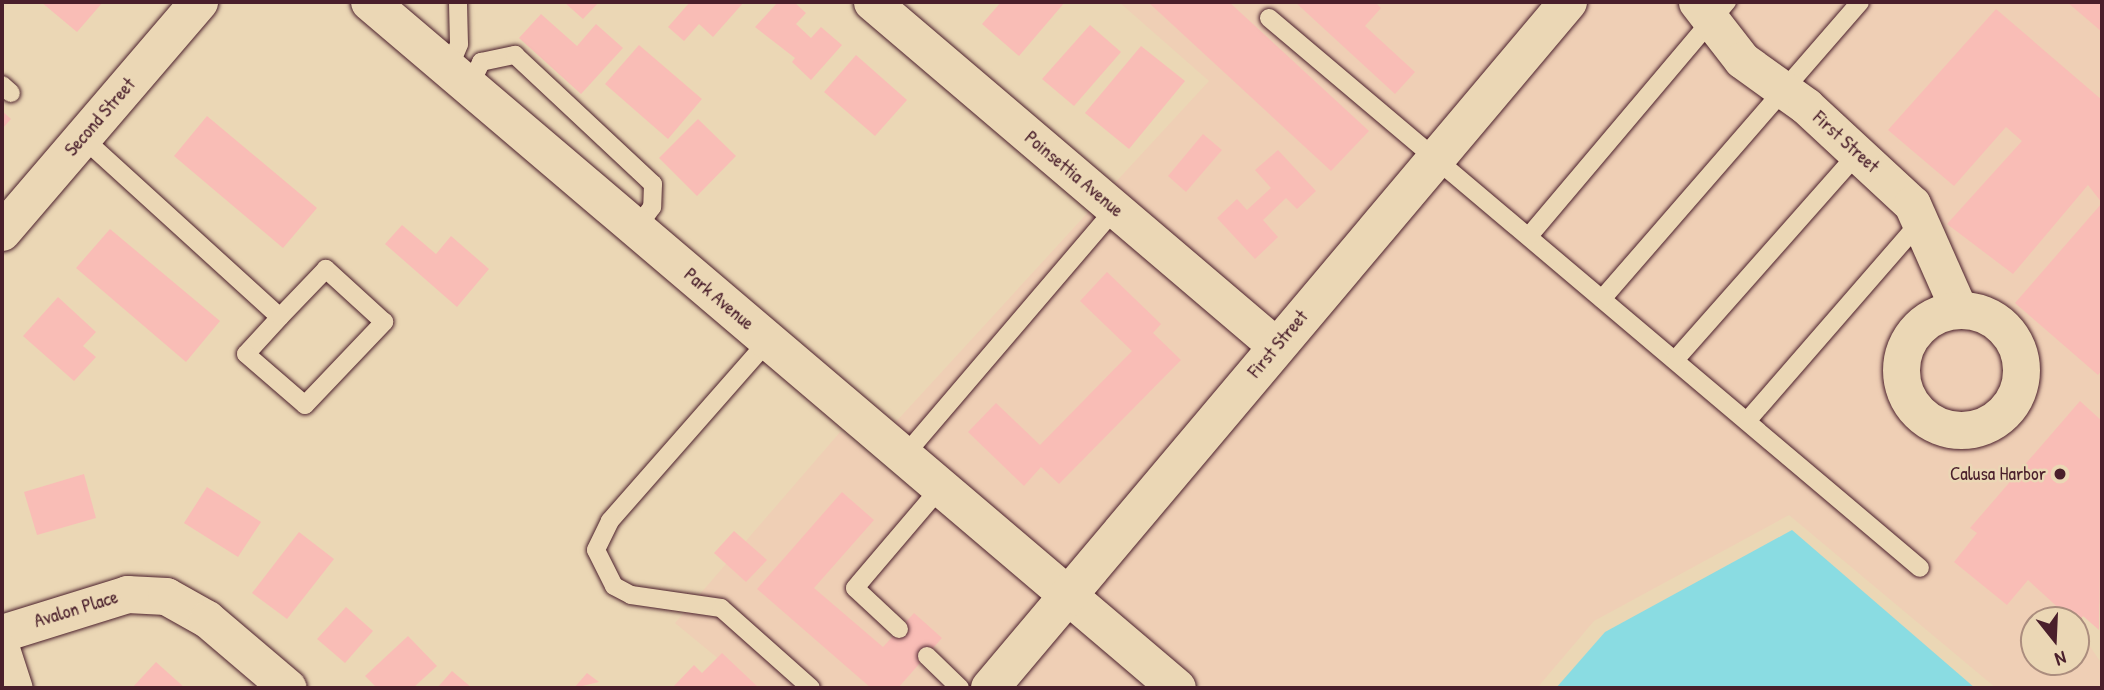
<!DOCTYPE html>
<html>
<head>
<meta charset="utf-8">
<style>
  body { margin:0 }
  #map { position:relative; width:2104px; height:690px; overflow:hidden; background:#ebd7b5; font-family:"Patrick Hand",sans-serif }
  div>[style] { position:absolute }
  .built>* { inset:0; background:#efcfb5 }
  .water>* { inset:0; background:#8adce2 }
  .building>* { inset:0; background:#f9bdb6 }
  .roads { filter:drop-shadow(0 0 2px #4a1f2b) drop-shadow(0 0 2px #4a1f2b) }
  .lane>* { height:18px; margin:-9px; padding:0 9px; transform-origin:9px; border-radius:9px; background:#ebd7b5 }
  .street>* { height:37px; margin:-18.5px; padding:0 18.5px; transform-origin:18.5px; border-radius:18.5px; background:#ebd7b5 }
  .street>.ring { margin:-18.5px; padding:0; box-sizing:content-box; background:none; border:37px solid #ebd7b5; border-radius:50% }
  .primary>* { height:38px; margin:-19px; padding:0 19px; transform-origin:19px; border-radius:19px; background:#ebd7b5 }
  .dots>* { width:19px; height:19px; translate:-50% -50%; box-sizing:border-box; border:4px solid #ebd7b5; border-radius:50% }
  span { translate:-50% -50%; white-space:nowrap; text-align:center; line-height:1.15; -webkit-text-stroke:5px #ebd7b5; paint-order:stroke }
  .street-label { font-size:19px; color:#4a1f2b }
  .poi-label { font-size:19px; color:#4a1f2b }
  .right { translate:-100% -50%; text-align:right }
  .frame { position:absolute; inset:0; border:4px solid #4a1f2b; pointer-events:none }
  .north { position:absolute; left:2020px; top:606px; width:70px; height:70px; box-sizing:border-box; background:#ebd7b5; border:2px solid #ab8d7e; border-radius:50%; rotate:162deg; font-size:19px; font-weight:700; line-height:28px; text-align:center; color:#4a1f2b }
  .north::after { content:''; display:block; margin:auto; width:24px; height:32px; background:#4a1f2b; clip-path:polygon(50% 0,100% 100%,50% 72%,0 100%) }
</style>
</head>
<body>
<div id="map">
  <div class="built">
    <i style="clip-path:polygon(1119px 2px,1546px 2px,1274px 323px,1113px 185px,1209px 81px)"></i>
    <i style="clip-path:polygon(1590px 2px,2102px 2px,2102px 602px,2076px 622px,2034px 620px,2034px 662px,2076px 662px,2076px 626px,2102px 664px,2102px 688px,1996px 688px,1789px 515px,1594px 621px,1537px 688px,1203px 688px,1092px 595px)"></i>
    <i style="clip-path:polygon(1091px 209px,1253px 348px,1066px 573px,893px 425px)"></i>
    <i style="clip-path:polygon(841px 431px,1045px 598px,968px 688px,754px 688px,675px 623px)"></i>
    <i style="clip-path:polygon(1071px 619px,1152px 688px,1012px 688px)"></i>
  </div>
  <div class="water">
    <i style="clip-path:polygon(1792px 530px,1975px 688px,1556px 688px,1605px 632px)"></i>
  </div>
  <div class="building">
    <i style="clip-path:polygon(41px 2px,103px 2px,77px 32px)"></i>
    <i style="clip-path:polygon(564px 2px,599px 2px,583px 19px)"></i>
    <i style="clip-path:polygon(690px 2px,744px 2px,713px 37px,699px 24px,684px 41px,668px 27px)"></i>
    <i style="clip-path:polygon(778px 2px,794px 2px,806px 13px,796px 24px,811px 38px,821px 27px,842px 45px,811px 80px,792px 62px,795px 58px,755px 27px)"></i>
    <i style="clip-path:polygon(1001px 2px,1065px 2px,1019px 56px,982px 24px)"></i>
    <i style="clip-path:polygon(1148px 2px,1229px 2px,1369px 131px,1331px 171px)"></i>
    <i style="clip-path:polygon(1295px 2px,1375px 2px,1381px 8px,1365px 26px,1415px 72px,1395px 94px)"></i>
    <i style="clip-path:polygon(2067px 2px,2102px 2px,2102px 32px)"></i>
    <i style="clip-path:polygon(1996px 9px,2102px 100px,2102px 370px,2098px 375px,2015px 303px,2102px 203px,2088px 185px,2013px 274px,1947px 224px,2022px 141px,2006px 127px,1954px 186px,1888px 130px)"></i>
    <i style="clip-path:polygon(541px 14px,577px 46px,596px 24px,623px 48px,581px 94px,519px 38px)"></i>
    <i style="clip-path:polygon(1090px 25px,1121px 52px,1074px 106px,1042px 79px)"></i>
    <i style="clip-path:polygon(639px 45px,702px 99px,668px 139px,605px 84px)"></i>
    <i style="clip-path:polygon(1141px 46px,1185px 81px,1129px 149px,1085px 113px)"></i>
    <i style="clip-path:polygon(856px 55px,907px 100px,875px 136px,824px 92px)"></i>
    <i style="clip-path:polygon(2px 111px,11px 119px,2px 129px)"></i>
    <i style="clip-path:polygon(207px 116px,317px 208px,283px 248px,174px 156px)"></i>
    <i style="clip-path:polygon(698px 119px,736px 156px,697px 196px,659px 158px)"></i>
    <i style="clip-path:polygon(1203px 134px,1222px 150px,1186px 192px,1168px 176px)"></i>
    <i style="clip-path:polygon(1278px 150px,1316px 191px,1297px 209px,1286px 198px,1263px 220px,1278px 237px,1255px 259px,1217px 218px,1237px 199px,1247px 210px,1271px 188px,1255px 170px)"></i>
    <i style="clip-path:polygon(402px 225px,436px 254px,451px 236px,489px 269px,457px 307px,385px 244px)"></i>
    <i style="clip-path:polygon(110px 229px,220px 321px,186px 362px,76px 268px)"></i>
    <i style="clip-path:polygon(1107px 272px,1161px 324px,1153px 333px,1181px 360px,1059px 484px,1041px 467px,1024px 486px,968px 432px,996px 403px,1040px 445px,1132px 351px,1080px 301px)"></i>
    <i style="clip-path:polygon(58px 297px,96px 332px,83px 346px,96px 357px,74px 381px,23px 336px)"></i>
    <i style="clip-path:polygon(2080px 401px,2102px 421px,2099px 630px,2083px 616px,2076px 624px,2028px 580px,2007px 605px,1954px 562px,1977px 533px,1970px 528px)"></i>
    <i style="clip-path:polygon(84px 474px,96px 518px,37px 535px,24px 492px)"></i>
    <i style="clip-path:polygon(207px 487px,261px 522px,238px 557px,184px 523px)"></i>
    <i style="clip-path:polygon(842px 492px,874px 520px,814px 588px,883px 647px,914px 613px,942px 638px,898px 688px,871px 688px,757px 589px)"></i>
    <i style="clip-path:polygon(734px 531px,767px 560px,746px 582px,714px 553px)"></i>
    <i style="clip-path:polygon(299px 532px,334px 559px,287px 619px,252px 593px)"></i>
    <i style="clip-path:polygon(346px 607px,373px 631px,345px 663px,317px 639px)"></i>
    <i style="clip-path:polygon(408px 636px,437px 666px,413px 688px,377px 688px,365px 676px)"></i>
    <i style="clip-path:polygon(722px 653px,759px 688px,672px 688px,694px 665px,702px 673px)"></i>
    <i style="clip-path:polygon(156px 662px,185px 688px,132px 688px)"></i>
    <i style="clip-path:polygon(452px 671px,472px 688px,437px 688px)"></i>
    <i style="clip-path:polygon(587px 673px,599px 682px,574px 688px)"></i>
  </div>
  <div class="roads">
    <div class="lane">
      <i style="left:1269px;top:18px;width:852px;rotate:40.19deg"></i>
      <i style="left:449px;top:68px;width:26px;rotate:-67deg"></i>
      <i style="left:459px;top:44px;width:42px;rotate:-91.4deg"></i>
      <i style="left:2px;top:85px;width:12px;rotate:42deg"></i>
      <i style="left:469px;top:87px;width:28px;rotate:-64deg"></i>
      <i style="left:481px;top:62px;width:35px;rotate:-12deg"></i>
      <i style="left:515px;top:55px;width:189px;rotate:43.1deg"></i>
      <i style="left:653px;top:184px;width:23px;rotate:92deg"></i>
      <i style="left:652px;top:207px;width:27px;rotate:126deg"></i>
      <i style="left:83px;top:138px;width:266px;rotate:42.3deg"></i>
      <i style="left:280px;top:317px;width:50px;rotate:132.6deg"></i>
      <i style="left:246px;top:354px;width:78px;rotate:40.8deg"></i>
      <i style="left:305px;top:405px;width:115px;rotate:-46.4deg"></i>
      <i style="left:384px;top:322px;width:79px;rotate:-137.6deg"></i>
      <i style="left:326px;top:269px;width:66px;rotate:133.8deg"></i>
      <i style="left:1529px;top:236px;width:307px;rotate:-49.8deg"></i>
      <i style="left:1602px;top:299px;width:393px;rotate:-49deg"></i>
      <i style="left:768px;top:341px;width:240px;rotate:131.3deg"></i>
      <i style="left:610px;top:521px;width:32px;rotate:116deg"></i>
      <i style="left:596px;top:550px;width:40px;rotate:63.4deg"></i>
      <i style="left:614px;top:586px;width:19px;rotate:28deg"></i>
      <i style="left:631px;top:595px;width:91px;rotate:8.2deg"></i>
      <i style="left:721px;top:608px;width:120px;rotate:41.6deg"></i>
      <i style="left:1675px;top:360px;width:276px;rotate:-48.5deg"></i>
      <i style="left:1747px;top:421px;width:265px;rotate:-49deg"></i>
      <i style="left:904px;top:456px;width:325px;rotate:-49.5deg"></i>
      <i style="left:899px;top:629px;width:60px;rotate:-137deg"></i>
      <i style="left:855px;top:588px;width:133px;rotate:-49.6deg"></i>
      <i style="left:927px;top:656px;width:46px;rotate:44.1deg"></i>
    </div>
    <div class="street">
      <i style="left:872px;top:2px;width:531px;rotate:40.41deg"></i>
      <i style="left:1697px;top:2px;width:73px;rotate:52.2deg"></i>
      <i style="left:1742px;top:60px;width:79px;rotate:35.7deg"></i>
      <i style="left:1806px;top:106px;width:144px;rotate:42.8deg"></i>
      <i style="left:1912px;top:204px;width:116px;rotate:66.1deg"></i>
      <i class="ring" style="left:1901px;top:310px;width:83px;height:83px"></i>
      <i style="left:2px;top:633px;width:131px;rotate:-17.3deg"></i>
      <i style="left:127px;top:594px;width:39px;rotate:3deg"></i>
      <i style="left:166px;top:596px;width:47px;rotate:29.3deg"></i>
      <i style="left:207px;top:619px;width:106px;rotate:40.4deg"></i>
      <i style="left:2px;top:652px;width:38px;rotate:72deg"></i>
    </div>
    <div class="primary">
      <i style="left:370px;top:2px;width:1059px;rotate:40.37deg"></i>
      <i style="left:2px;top:232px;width:303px;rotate:-49.4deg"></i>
      <i style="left:990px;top:688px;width:897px;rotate:-49.88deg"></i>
    </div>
  </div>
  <div class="dots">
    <i style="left:2060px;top:474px;background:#4a1f2b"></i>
  </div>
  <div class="street-label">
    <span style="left:100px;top:117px;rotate:-49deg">Second Street</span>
    <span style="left:1846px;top:142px;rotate:42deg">First Street</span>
    <span style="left:1074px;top:174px;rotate:40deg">Poinsettia Avenue</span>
    <span style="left:719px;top:299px;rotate:40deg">Park Avenue</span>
    <span style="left:1278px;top:344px;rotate:-50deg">First Street</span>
    <span style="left:76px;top:609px;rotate:-17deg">Avalon Place</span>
  </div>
  <div class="poi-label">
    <span class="right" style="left:2046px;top:474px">Calusa Harbor</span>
  </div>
  <div class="frame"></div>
  <div class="north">N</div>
</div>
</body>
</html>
